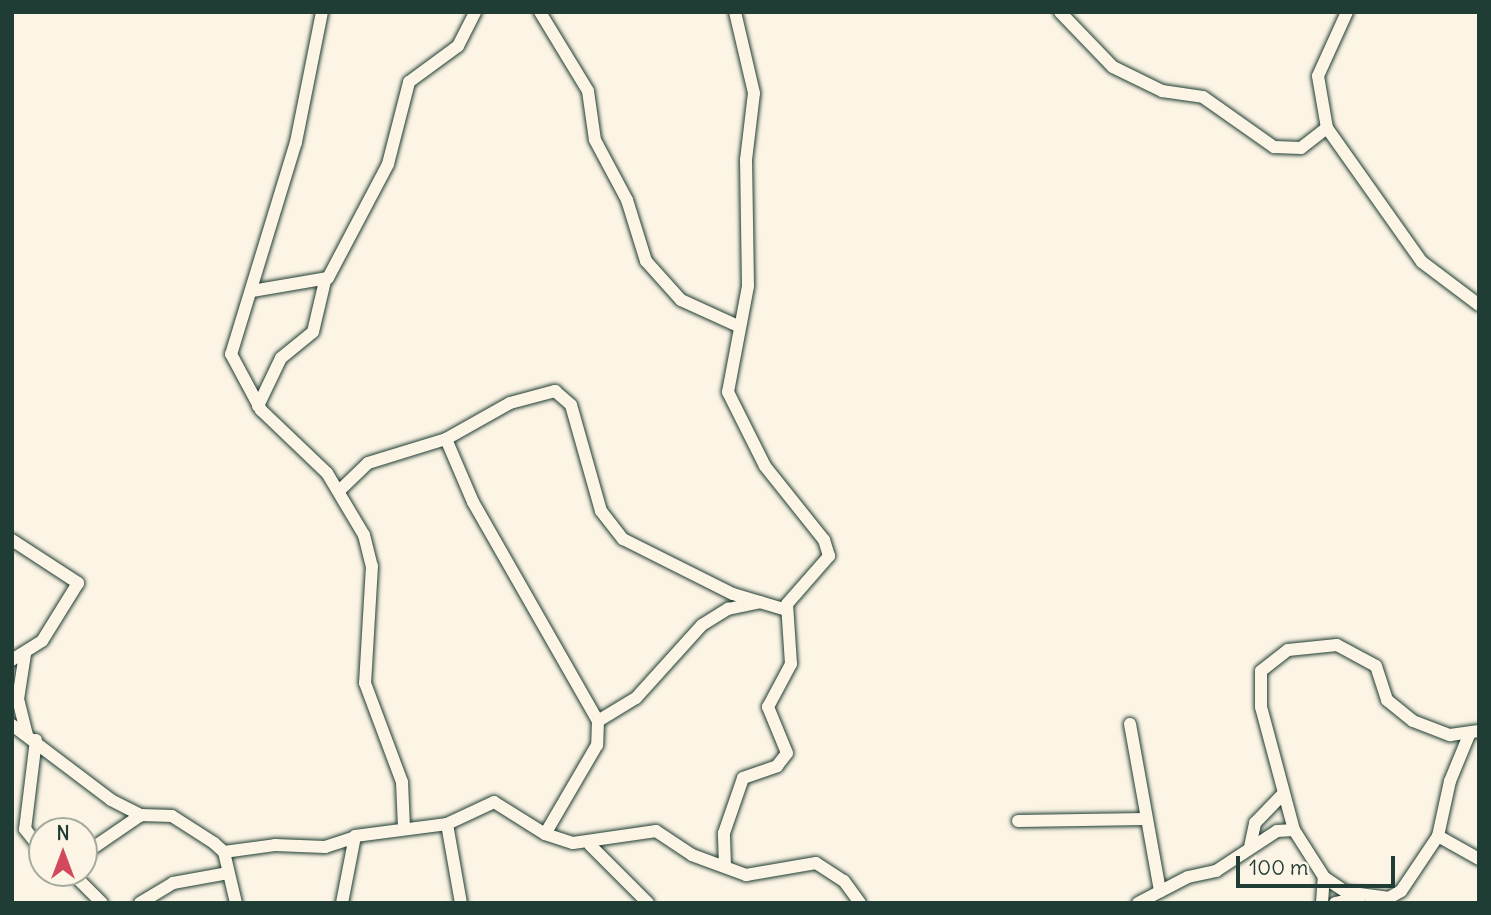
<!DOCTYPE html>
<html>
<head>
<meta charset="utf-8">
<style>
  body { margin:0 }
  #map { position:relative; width:1491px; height:915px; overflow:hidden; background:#fcf5e5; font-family:Delius,sans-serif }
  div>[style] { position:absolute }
  .roads { filter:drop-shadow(0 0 2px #1f3d34) drop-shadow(0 0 2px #1f3d34) }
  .minor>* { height:12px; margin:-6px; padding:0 6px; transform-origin:6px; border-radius:6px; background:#fcf5e5 }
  span { translate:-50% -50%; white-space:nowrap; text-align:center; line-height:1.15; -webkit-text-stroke:5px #fcf5e5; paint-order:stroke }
  .frame { position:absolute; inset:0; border:14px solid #1f3d34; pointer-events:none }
  .north { position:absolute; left:28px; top:817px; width:70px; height:70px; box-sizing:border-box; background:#fcf5e5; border:2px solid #a4ab9e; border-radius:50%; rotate:0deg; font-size:19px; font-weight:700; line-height:28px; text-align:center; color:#1f3d34 }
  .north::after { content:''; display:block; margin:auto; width:24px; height:32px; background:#d1495b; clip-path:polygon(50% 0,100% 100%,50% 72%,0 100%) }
  .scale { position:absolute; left:1236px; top:856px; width:159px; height:32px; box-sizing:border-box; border:4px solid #1f3d34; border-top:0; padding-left:9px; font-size:21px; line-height:24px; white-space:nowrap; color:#1f3d34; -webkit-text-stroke:5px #fcf5e5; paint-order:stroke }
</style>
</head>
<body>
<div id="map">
  <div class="roads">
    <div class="minor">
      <i style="left:322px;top:12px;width:133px;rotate:101.3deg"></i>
      <i style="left:296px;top:142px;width:222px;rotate:107deg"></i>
      <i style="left:231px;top:354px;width:64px;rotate:61.8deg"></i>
      <i style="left:261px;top:410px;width:91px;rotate:43.7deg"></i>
      <i style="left:327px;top:473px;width:72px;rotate:59.2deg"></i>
      <i style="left:364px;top:535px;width:32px;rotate:76deg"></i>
      <i style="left:372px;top:566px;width:117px;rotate:93.4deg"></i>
      <i style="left:365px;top:683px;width:106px;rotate:69.5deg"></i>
      <i style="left:402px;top:782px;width:45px;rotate:87.5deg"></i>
      <i style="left:540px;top:12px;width:92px;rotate:58.7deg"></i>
      <i style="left:588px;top:91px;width:49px;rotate:81.9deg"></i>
      <i style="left:595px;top:140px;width:68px;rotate:61.9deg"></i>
      <i style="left:627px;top:200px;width:64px;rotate:72.7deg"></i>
      <i style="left:646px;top:261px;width:52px;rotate:48.1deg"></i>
      <i style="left:681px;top:300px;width:63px;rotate:24.5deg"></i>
      <i style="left:1060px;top:12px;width:76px;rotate:46.1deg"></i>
      <i style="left:1113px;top:67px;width:55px;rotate:26.1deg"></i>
      <i style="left:1162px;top:91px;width:41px;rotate:8.3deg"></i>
      <i style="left:1203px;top:97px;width:87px;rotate:35.2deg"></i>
      <i style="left:1274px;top:147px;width:27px;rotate:2deg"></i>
      <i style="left:1301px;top:148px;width:33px;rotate:-38deg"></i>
      <i style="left:1347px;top:12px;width:70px;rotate:114.4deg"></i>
      <i style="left:1318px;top:76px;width:53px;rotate:80.2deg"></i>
      <i style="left:1327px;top:128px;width:164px;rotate:54.7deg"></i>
      <i style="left:1422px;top:262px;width:71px;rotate:37deg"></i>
      <i style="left:252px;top:291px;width:77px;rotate:-9.7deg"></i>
      <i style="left:328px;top:278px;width:129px;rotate:-62.2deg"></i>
      <i style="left:388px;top:164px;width:85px;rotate:-75.6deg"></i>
      <i style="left:409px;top:82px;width:61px;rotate:-36.3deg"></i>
      <i style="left:458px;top:46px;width:38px;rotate:-63deg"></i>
      <i style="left:258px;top:406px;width:53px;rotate:-64.4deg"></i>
      <i style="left:281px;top:358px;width:41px;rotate:-39.1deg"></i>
      <i style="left:313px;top:332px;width:52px;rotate:-76.8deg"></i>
      <i style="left:446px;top:439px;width:69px;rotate:66.8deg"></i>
      <i style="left:473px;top:502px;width:252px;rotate:60.3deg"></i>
      <i style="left:598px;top:721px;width:24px;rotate:92deg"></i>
      <i style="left:597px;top:745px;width:103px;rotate:120.3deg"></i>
      <i style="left:339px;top:491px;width:40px;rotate:-44deg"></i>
      <i style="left:368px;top:463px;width:82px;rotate:-17.1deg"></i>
      <i style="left:446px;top:439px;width:73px;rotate:-29.4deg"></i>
      <i style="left:510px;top:403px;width:47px;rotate:-14.9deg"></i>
      <i style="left:555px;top:391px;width:21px;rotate:41deg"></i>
      <i style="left:571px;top:405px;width:110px;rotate:74.2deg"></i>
      <i style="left:601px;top:511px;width:36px;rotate:52deg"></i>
      <i style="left:623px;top:539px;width:123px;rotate:26.6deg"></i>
      <i style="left:733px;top:594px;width:56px;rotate:16.5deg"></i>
      <i style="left:12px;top:540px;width:79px;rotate:33.1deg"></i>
      <i style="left:78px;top:583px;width:68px;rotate:121.8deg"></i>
      <i style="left:42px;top:641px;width:36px;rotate:148deg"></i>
      <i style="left:25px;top:654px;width:46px;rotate:98.8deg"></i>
      <i style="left:18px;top:699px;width:36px;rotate:76deg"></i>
      <i style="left:598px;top:721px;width:44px;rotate:-31.2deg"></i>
      <i style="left:636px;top:698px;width:98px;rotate:-47.9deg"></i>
      <i style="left:702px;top:625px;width:31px;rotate:-32deg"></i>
      <i style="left:728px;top:609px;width:33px;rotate:-12deg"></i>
      <i style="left:1130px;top:724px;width:170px;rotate:79.8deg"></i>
      <i style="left:12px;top:725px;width:124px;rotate:37.1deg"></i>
      <i style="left:111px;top:800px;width:34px;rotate:27deg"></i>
      <i style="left:141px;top:815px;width:31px;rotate:2deg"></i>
      <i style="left:172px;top:816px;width:50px;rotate:32.7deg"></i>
      <i style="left:214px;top:843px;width:13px;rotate:42deg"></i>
      <i style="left:224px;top:852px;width:52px;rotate:76.8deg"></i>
      <i style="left:1469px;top:735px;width:50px;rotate:112.4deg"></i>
      <i style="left:1450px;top:781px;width:56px;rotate:102.3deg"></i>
      <i style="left:1438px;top:836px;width:66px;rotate:123.9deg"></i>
      <i style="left:1401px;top:891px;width:14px;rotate:150deg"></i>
      <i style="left:1389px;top:898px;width:43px;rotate:-172.1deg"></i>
      <i style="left:1346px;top:892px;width:27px;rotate:-146deg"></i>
      <i style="left:1324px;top:877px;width:56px;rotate:-122.6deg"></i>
      <i style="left:1294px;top:830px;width:127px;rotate:-105deg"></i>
      <i style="left:1261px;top:707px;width:36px;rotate:-90deg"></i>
      <i style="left:1261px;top:671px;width:34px;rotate:-38deg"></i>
      <i style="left:1288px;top:650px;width:49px;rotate:-5.8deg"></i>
      <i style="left:1337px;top:645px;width:44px;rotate:28.3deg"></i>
      <i style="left:1376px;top:666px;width:36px;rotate:72deg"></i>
      <i style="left:1387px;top:700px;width:33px;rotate:39deg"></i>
      <i style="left:1413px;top:721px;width:40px;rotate:21deg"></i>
      <i style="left:1450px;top:735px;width:29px;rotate:-8deg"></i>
      <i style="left:36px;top:740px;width:90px;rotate:97deg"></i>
      <i style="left:25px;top:829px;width:28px;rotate:52deg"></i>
      <i style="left:1018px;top:821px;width:127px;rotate:-0.9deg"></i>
      <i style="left:447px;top:824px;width:80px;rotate:80deg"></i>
      <i style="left:1438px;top:836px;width:47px;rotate:29.3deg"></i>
      <i style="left:590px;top:845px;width:82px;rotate:45deg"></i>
      <i style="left:1250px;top:847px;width:25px;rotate:-78deg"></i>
      <i style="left:1255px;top:823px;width:40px;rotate:-46deg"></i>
      <i style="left:224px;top:852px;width:51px;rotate:-7.8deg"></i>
      <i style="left:275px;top:845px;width:50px;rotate:2.3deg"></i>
      <i style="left:325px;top:847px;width:29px;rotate:-18deg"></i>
      <i style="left:84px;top:854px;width:69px;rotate:-34.4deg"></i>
      <i style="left:725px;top:866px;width:33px;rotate:-92deg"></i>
      <i style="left:724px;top:833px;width:58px;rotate:-70.9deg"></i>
      <i style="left:743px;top:778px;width:36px;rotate:-19deg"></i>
      <i style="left:777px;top:766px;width:16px;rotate:-52deg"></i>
      <i style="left:787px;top:753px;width:50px;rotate:-112.4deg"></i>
      <i style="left:768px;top:707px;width:49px;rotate:-61.9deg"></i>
      <i style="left:791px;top:664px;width:60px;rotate:-93.8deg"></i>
      <i style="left:787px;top:604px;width:64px;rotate:-48.8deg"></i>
      <i style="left:829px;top:556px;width:17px;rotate:-107deg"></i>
      <i style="left:824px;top:540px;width:95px;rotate:-128.6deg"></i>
      <i style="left:765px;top:466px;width:83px;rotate:-116.6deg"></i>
      <i style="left:728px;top:392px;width:108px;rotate:-79.3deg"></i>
      <i style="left:748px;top:286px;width:126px;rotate:-90.9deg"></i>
      <i style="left:746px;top:160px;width:67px;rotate:-83.2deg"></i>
      <i style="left:754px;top:93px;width:83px;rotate:-103.2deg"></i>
      <i style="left:72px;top:873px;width:42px;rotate:45deg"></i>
      <i style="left:140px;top:903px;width:39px;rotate:-31deg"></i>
      <i style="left:173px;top:883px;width:56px;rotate:-10.3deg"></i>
      <i style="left:342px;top:903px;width:68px;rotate:-79deg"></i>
      <i style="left:355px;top:836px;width:93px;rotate:-7.4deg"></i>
      <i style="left:447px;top:824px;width:52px;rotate:-25.1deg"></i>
      <i style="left:494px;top:802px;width:60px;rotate:32.1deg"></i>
      <i style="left:545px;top:834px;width:29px;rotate:18deg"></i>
      <i style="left:573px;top:843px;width:84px;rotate:-8.2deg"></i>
      <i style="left:656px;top:831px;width:43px;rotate:33.7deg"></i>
      <i style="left:692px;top:855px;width:58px;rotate:20.3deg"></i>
      <i style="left:746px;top:875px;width:71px;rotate:-9.7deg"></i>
      <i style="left:816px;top:863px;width:33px;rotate:33deg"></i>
      <i style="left:844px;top:881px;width:27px;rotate:54deg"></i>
      <i style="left:1138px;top:903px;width:56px;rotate:-27.5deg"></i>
      <i style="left:1188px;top:877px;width:29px;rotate:-12deg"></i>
      <i style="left:1216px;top:871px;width:73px;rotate:-33.3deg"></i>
      <i style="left:1277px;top:831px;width:17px;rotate:-3deg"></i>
      <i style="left:1322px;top:903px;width:26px;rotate:-86deg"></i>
      <i style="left:1335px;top:903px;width:25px;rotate:-12deg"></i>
    </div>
  </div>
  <div class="frame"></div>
  <div class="north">N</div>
  <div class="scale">100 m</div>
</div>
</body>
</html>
